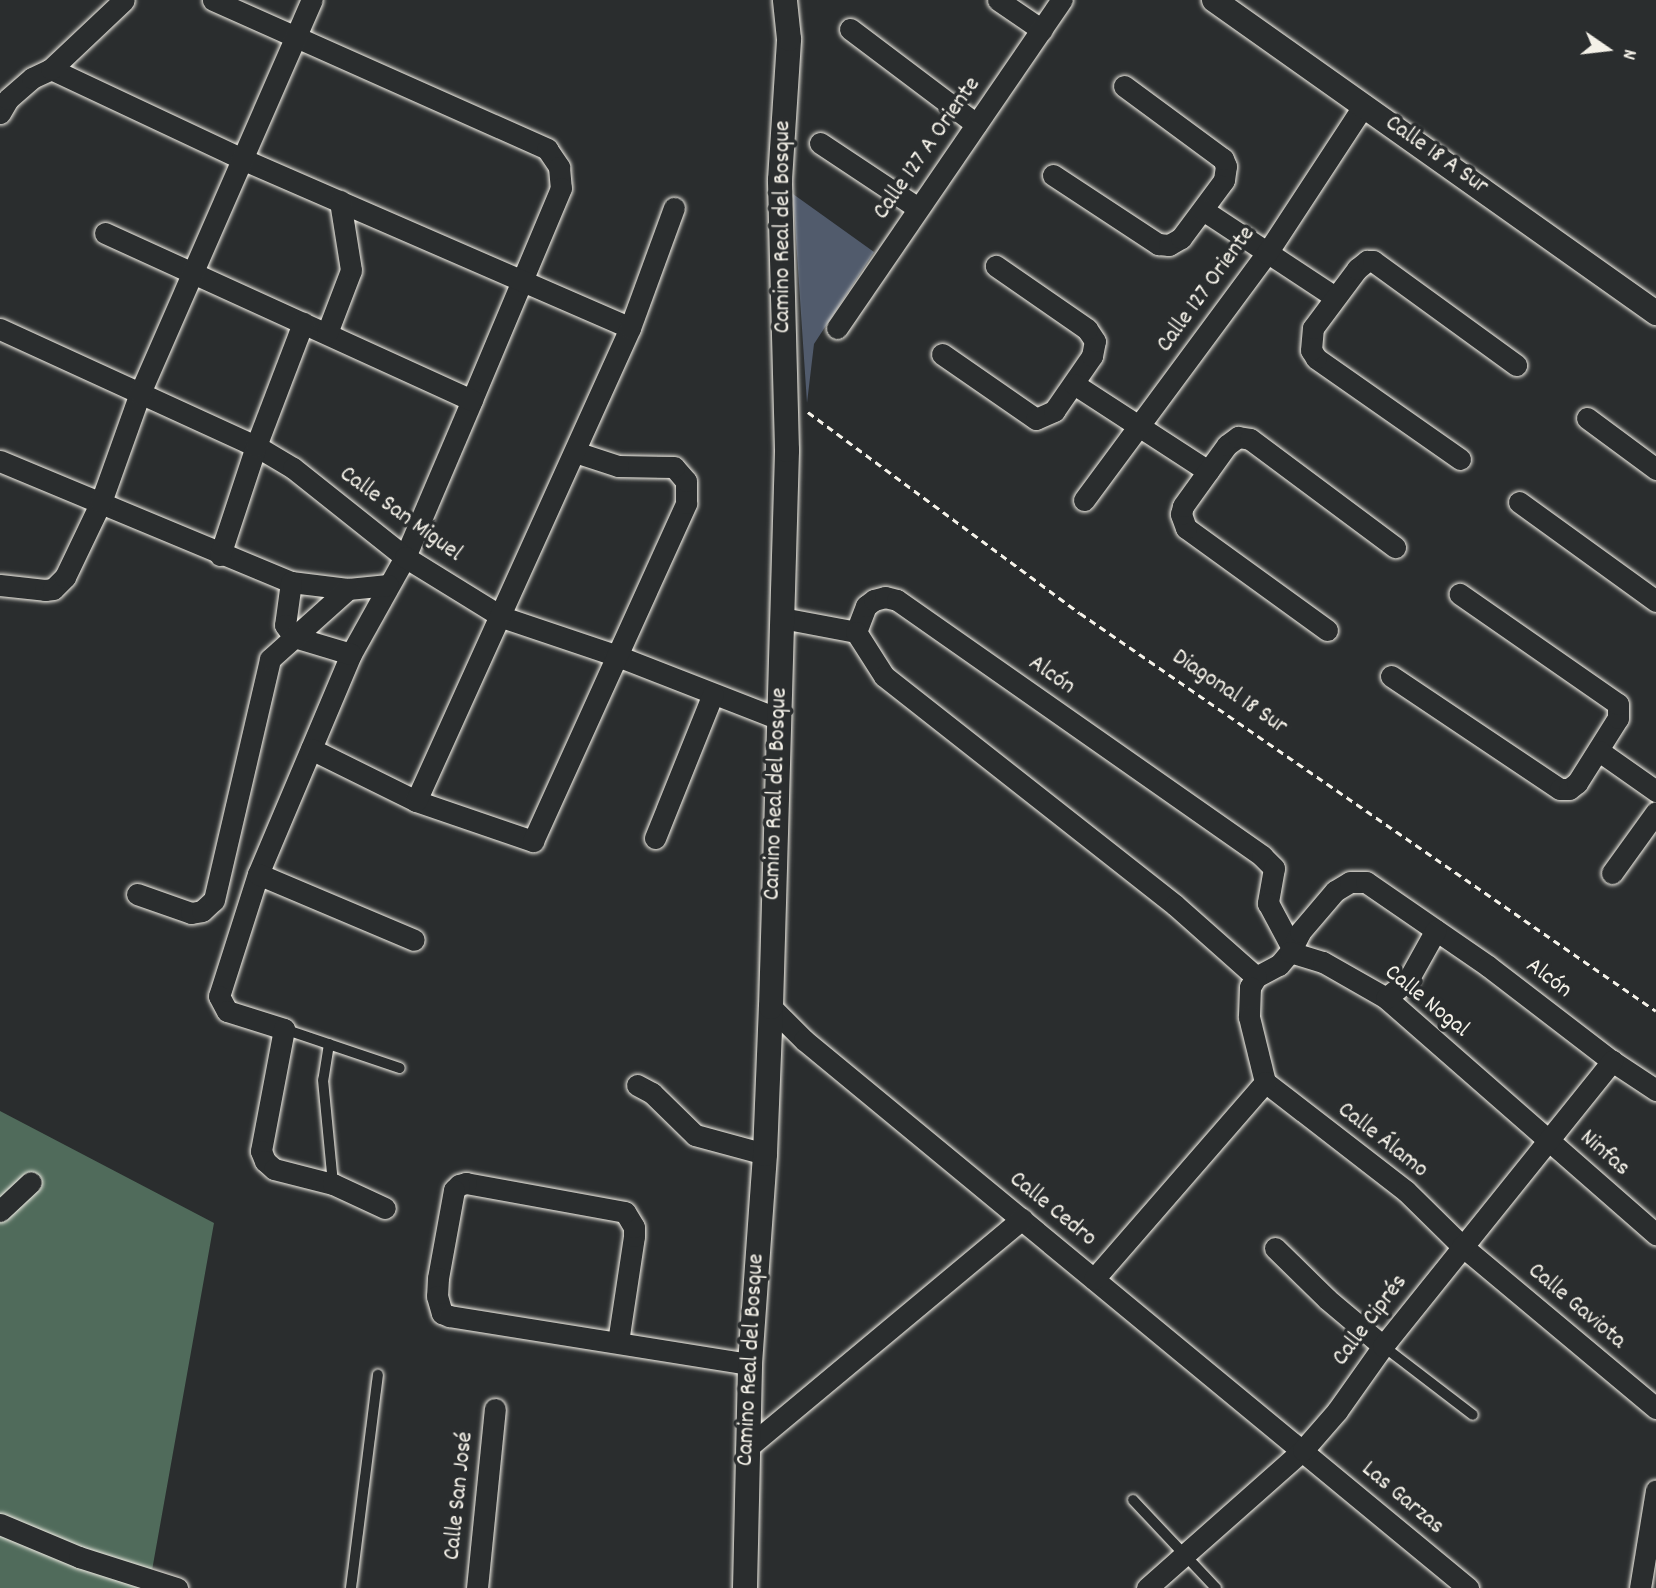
<!DOCTYPE html>
<html>
<head>
<meta charset="utf-8">
<style>
  body { margin:0 }
  #map { position:relative; width:1656px; height:1588px; overflow:hidden; background:#2a2d2e; font-family:Dekko,sans-serif }
  div>[style] { position:absolute }
  .green>* { inset:0; background:#506b5b }
  .building>* { inset:0; background:#515b6c }
  .path>* { height:2.5px; margin-top:-1.25px; transform-origin:0; background:repeating-linear-gradient(90deg,#f4f1e8 0 7px,transparent 0 12px) }
  .roads { filter:drop-shadow(0 0 2px #f4f1e8) drop-shadow(0 0 2px #f4f1e8) }
  .service>* { height:10px; margin:-5px; padding:0 5px; transform-origin:5px; border-radius:5px; background:#2a2d2e }
  .minor>* { height:21px; margin:-10.5px; padding:0 10.5px; transform-origin:10.5px; border-radius:10.5px; background:#2a2d2e }
  .tertiary>* { height:24px; margin:-12px; padding:0 12px; transform-origin:12px; border-radius:12px; background:#2a2d2e }
  span { translate:-50% -50%; white-space:nowrap; text-align:center; line-height:1.15; -webkit-text-stroke:7px #2a2d2e; paint-order:stroke }
  .street-label { font-size:24px; color:#f4f1e8 }
  .north { position:absolute; left:1572px; top:14px; width:70px; height:70px; -webkit-text-stroke:5px #2a2d2e; paint-order:stroke; rotate:104deg; font-size:19px; font-weight:700; line-height:28px; text-align:center; color:#f4f1e8 }
  .north::after { content:''; display:block; margin:auto; width:24px; height:32px; background:#f4f1e8; clip-path:polygon(50% 0,100% 100%,50% 72%,0 100%) }
</style>
</head>
<body>
<div id="map">
  <div class="green">
    <i style="clip-path:polygon(0 1111px,214px 1223px,151px 1576px,186px 1588px,0 1588px)"></i>
  </div>
  <div class="building">
    <i style="clip-path:polygon(793px 194px,874px 252px,814px 344px,807px 403px)"></i>
  </div>
  <div class="path">
    <i style="left:808px;top:412px;width:338px;rotate:36.5deg"></i>
    <i style="left:1080px;top:613px;width:700px;rotate:34.64deg"></i>
  </div>
  <div class="roads">
    <div class="service">
      <i style="left:284px;top:1029px;width:122px;rotate:18.6deg"></i>
      <i style="left:329px;top:1044px;width:36px;rotate:99deg"></i>
      <i style="left:323px;top:1080px;width:104px;rotate:84.5deg"></i>
      <i style="left:1383px;top:1346px;width:113px;rotate:37.5deg"></i>
      <i style="left:1133px;top:1500px;width:121px;rotate:46.7deg"></i>
      <i style="left:351px;top:1588px;width:215px;rotate:-82.8deg"></i>
    </div>
    <div class="minor">
      <i style="left:213px;top:0;width:366px;rotate:24deg"></i>
      <i style="left:547px;top:149px;width:22px;rotate:56deg"></i>
      <i style="left:559px;top:167px;width:21px;rotate:85deg"></i>
      <i style="left:561px;top:188px;width:230px;rotate:112.8deg"></i>
      <i style="left:472px;top:400px;width:171px;rotate:113.1deg"></i>
      <i style="left:405px;top:557px;width:111px;rotate:119.1deg"></i>
      <i style="left:351px;top:654px;width:239px;rotate:112.9deg"></i>
      <i style="left:258px;top:874px;width:128px;rotate:107.7deg"></i>
      <i style="left:219px;top:996px;width:17px;rotate:62deg"></i>
      <i style="left:227px;top:1011px;width:60px;rotate:17.5deg"></i>
      <i style="left:284px;top:1029px;width:124px;rotate:100.7deg"></i>
      <i style="left:261px;top:1151px;width:11px;rotate:68deg"></i>
      <i style="left:265px;top:1161px;width:12px;rotate:42deg"></i>
      <i style="left:274px;top:1169px;width:61px;rotate:14.3deg"></i>
      <i style="left:333px;top:1184px;width:57px;rotate:24.8deg"></i>
      <i style="left:998px;top:0;width:53px;rotate:34.3deg"></i>
      <i style="left:850px;top:29px;width:158px;rotate:37deg"></i>
      <i style="left:51px;top:69px;width:211px;rotate:25.2deg"></i>
      <i style="left:242px;top:159px;width:423px;rotate:23.5deg"></i>
      <i style="left:0;top:113px;width:16px;rotate:-60deg"></i>
      <i style="left:8px;top:99px;width:32px;rotate:-41deg"></i>
      <i style="left:32px;top:78px;width:21px;rotate:-25deg"></i>
      <i style="left:51px;top:69px;width:100px;rotate:-43.4deg"></i>
      <i style="left:820px;top:143px;width:118px;rotate:33.6deg"></i>
      <i style="left:1053px;top:175px;width:126px;rotate:33.3deg"></i>
      <i style="left:1158px;top:244px;width:11px;rotate:5deg"></i>
      <i style="left:1169px;top:245px;width:14px;rotate:-30deg"></i>
      <i style="left:1181px;top:238px;width:72px;rotate:-53.4deg"></i>
      <i style="left:1224px;top:180px;width:14px;rotate:-82deg"></i>
      <i style="left:1226px;top:166px;width:8px;rotate:-113deg"></i>
      <i style="left:1223px;top:159px;width:123px;rotate:-143.6deg"></i>
      <i style="left:1203px;top:210px;width:158px;rotate:33.4deg"></i>
      <i style="left:105px;top:233px;width:403px;rotate:24.5deg"></i>
      <i style="left:837px;top:328px;width:398px;rotate:-55.6deg"></i>
      <i style="left:0;top:329px;width:281px;rotate:24.6deg"></i>
      <i style="left:256px;top:446px;width:43px;rotate:30.7deg"></i>
      <i style="left:293px;top:468px;width:143px;rotate:38.5deg"></i>
      <i style="left:405px;top:557px;width:114px;rotate:31.7deg"></i>
      <i style="left:502px;top:617px;width:119px;rotate:18.6deg"></i>
      <i style="left:615px;top:655px;width:176px;rotate:21.3deg"></i>
      <i style="left:327px;top:333px;width:67px;rotate:-69.1deg"></i>
      <i style="left:351px;top:270px;width:70px;rotate:-99.1deg"></i>
      <i style="left:942px;top:354px;width:114px;rotate:34.7deg"></i>
      <i style="left:1036px;top:419px;width:20px;rotate:-24deg"></i>
      <i style="left:1054px;top:411px;width:67px;rotate:-55.4deg"></i>
      <i style="left:1092px;top:356px;width:15px;rotate:-79deg"></i>
      <i style="left:1095px;top:341px;width:14px;rotate:-124deg"></i>
      <i style="left:1087px;top:329px;width:111px;rotate:-145.3deg"></i>
      <i style="left:1074px;top:384px;width:160px;rotate:33deg"></i>
      <i style="left:1587px;top:418px;width:86px;rotate:36.5deg"></i>
      <i style="left:1460px;top:459px;width:176px;rotate:-145deg"></i>
      <i style="left:1316px;top:358px;width:9px;rotate:-122deg"></i>
      <i style="left:1311px;top:350px;width:22px;rotate:-85deg"></i>
      <i style="left:1313px;top:328px;width:74px;rotate:-53.3deg"></i>
      <i style="left:1357px;top:269px;width:13px;rotate:-39deg"></i>
      <i style="left:1367px;top:261px;width:6px"></i>
      <i style="left:1373px;top:261px;width:177px;rotate:36deg"></i>
      <i style="left:0;top:461px;width:315px;rotate:22.6deg"></i>
      <i style="left:291px;top:582px;width:57px;rotate:7deg"></i>
      <i style="left:348px;top:589px;width:40px;rotate:-5.7deg"></i>
      <i style="left:1084px;top:500px;width:307px;rotate:-53.5deg"></i>
      <i style="left:1267px;top:253px;width:177px;rotate:-56.8deg"></i>
      <i style="left:1519px;top:502px;width:169px;rotate:35.9deg"></i>
      <i style="left:220px;top:555px;width:115px;rotate:-71.7deg"></i>
      <i style="left:256px;top:446px;width:132px;rotate:-69.1deg"></i>
      <i style="left:291px;top:582px;width:43px;rotate:97.9deg"></i>
      <i style="left:285px;top:625px;width:15px;rotate:53deg"></i>
      <i style="left:294px;top:637px;width:59px;rotate:16.6deg"></i>
      <i style="left:0;top:585px;width:45px;rotate:6.3deg"></i>
      <i style="left:45px;top:590px;width:8px;rotate:-7deg"></i>
      <i style="left:53px;top:589px;width:17px;rotate:-45deg"></i>
      <i style="left:65px;top:577px;width:83px;rotate:-64.4deg"></i>
      <i style="left:101px;top:502px;width:116px;rotate:-70.3deg"></i>
      <i style="left:140px;top:393px;width:429px;rotate:-66.4deg"></i>
      <i style="left:782px;top:618px;width:75px;rotate:10.7deg"></i>
      <i style="left:856px;top:632px;width:28px;rotate:-69deg"></i>
      <i style="left:866px;top:606px;width:10px;rotate:-37deg"></i>
      <i style="left:874px;top:600px;width:11px;rotate:-15deg"></i>
      <i style="left:885px;top:597px;width:12px;rotate:14deg"></i>
      <i style="left:897px;top:600px;width:446px;rotate:35deg"></i>
      <i style="left:1262px;top:856px;width:17px;rotate:45deg"></i>
      <i style="left:1274px;top:868px;width:36px;rotate:100deg"></i>
      <i style="left:1268px;top:903px;width:51px;rotate:61.9deg"></i>
      <i style="left:1327px;top:630px;width:174px;rotate:-144.1deg"></i>
      <i style="left:1186px;top:528px;width:15px;rotate:-110deg"></i>
      <i style="left:1181px;top:514px;width:8px;rotate:-76deg"></i>
      <i style="left:1183px;top:506px;width:75px;rotate:-54.2deg"></i>
      <i style="left:1227px;top:445px;width:14px;rotate:-36deg"></i>
      <i style="left:1238px;top:437px;width:12px;rotate:9deg"></i>
      <i style="left:1250px;top:439px;width:181px;rotate:36.7deg"></i>
      <i style="left:856px;top:632px;width:52px;rotate:57.5deg"></i>
      <i style="left:884px;top:676px;width:370px;rotate:38.2deg"></i>
      <i style="left:1175px;top:905px;width:108px;rotate:41.6deg"></i>
      <i style="left:1391px;top:676px;width:203px;rotate:33.8deg"></i>
      <i style="left:1560px;top:789px;width:9px"></i>
      <i style="left:1569px;top:789px;width:10px;rotate:-37deg"></i>
      <i style="left:1577px;top:783px;width:77px;rotate:-57.8deg"></i>
      <i style="left:1618px;top:718px;width:14px;rotate:-90deg"></i>
      <i style="left:1618px;top:704px;width:193px;rotate:-145.2deg"></i>
      <i style="left:311px;top:749px;width:117px;rotate:26.3deg"></i>
      <i style="left:416px;top:801px;width:124px;rotate:18.9deg"></i>
      <i style="left:533px;top:841px;width:371px;rotate:-65.6deg"></i>
      <i style="left:686px;top:503px;width:22px;rotate:-90deg"></i>
      <i style="left:686px;top:481px;width:18px;rotate:-131deg"></i>
      <i style="left:674px;top:467px;width:56px;rotate:-179deg"></i>
      <i style="left:618px;top:466px;width:45px;rotate:-162deg"></i>
      <i style="left:1599px;top:751px;width:70px;rotate:35.1deg"></i>
      <i style="left:416px;top:801px;width:519px;rotate:-65.66deg"></i>
      <i style="left:630px;top:328px;width:128px;rotate:-69.9deg"></i>
      <i style="left:655px;top:838px;width:155px;rotate:-68.1deg"></i>
      <i style="left:1612px;top:873px;width:75px;rotate:-54.2deg"></i>
      <i style="left:258px;top:874px;width:169px;rotate:22.9deg"></i>
      <i style="left:137px;top:894px;width:57px;rotate:19.4deg"></i>
      <i style="left:191px;top:913px;width:11px;rotate:-10deg"></i>
      <i style="left:202px;top:911px;width:16px;rotate:-43deg"></i>
      <i style="left:214px;top:900px;width:247px;rotate:-76.9deg"></i>
      <i style="left:270px;top:659px;width:105px;rotate:-41.9deg"></i>
      <i style="left:1290px;top:952px;width:22px;rotate:-63deg"></i>
      <i style="left:1300px;top:932px;width:54px;rotate:-49.5deg"></i>
      <i style="left:1335px;top:891px;width:17px;rotate:-31deg"></i>
      <i style="left:1350px;top:882px;width:16px"></i>
      <i style="left:1366px;top:882px;width:148px;rotate:34.5deg"></i>
      <i style="left:1488px;top:966px;width:156px;rotate:37.5deg"></i>
      <i style="left:1612px;top:1061px;width:53px;rotate:33.4deg"></i>
      <i style="left:1256px;top:977px;width:26px;rotate:-28deg"></i>
      <i style="left:1279px;top:965px;width:17px;rotate:-50deg"></i>
      <i style="left:1290px;top:952px;width:34px;rotate:17deg"></i>
      <i style="left:1323px;top:962px;width:73px;rotate:29.7deg"></i>
      <i style="left:1386px;top:998px;width:359px;rotate:41.2deg"></i>
      <i style="left:1256px;top:977px;width:12px;rotate:121deg"></i>
      <i style="left:1250px;top:987px;width:30px;rotate:92deg"></i>
      <i style="left:1249px;top:1017px;width:67px;rotate:76.2deg"></i>
      <i style="left:1386px;top:998px;width:28px;rotate:-39deg"></i>
      <i style="left:1408px;top:980px;width:57px;rotate:-60.8deg"></i>
      <i style="left:771px;top:1007px;width:47px;rotate:45deg"></i>
      <i style="left:804px;top:1040px;width:861px;rotate:39.53deg"></i>
      <i style="left:1265px;top:1082px;width:178px;rotate:37.7deg"></i>
      <i style="left:1406px;top:1191px;width:78px;rotate:44.5deg"></i>
      <i style="left:1462px;top:1246px;width:253px;rotate:39.9deg"></i>
      <i style="left:637px;top:1085px;width:17px;rotate:28deg"></i>
      <i style="left:652px;top:1093px;width:60px;rotate:44.3deg"></i>
      <i style="left:695px;top:1135px;width:73px;rotate:15.2deg"></i>
      <i style="left:0;top:1211px;width:42px;rotate:-43.1deg"></i>
      <i style="left:1275px;top:1248px;width:73px;rotate:44.4deg"></i>
      <i style="left:1327px;top:1299px;width:73px;rotate:40deg"></i>
      <i style="left:1094px;top:1279px;width:261px;rotate:-49deg"></i>
      <i style="left:618px;top:1342px;width:107px;rotate:-81.4deg"></i>
      <i style="left:634px;top:1236px;width:9px;rotate:-90deg"></i>
      <i style="left:634px;top:1227px;width:17px;rotate:-121deg"></i>
      <i style="left:625px;top:1212px;width:162px;rotate:-169.7deg"></i>
      <i style="left:466px;top:1183px;width:7px;rotate:164deg"></i>
      <i style="left:459px;top:1185px;width:7px;rotate:135deg"></i>
      <i style="left:454px;top:1190px;width:89px;rotate:100.3deg"></i>
      <i style="left:438px;top:1278px;width:18px;rotate:93deg"></i>
      <i style="left:437px;top:1296px;width:18px;rotate:74deg"></i>
      <i style="left:442px;top:1313px;width:8px;rotate:23deg"></i>
      <i style="left:449px;top:1316px;width:305px;rotate:9.1deg"></i>
      <i style="left:747px;top:1448px;width:358px;rotate:-39.8deg"></i>
      <i style="left:0;top:1524px;width:86px;rotate:22.7deg"></i>
      <i style="left:79px;top:1557px;width:103px;rotate:17.6deg"></i>
      <i style="left:477px;top:1588px;width:180px;rotate:-84.3deg"></i>
      <i style="left:1147px;top:1588px;width:208px;rotate:-41.5deg"></i>
      <i style="left:1303px;top:1450px;width:52px;rotate:-48.9deg"></i>
      <i style="left:1337px;top:1411px;width:80px;rotate:-54.7deg"></i>
      <i style="left:1383px;top:1346px;width:366px;rotate:-51.2deg"></i>
      <i style="left:1640px;top:1588px;width:99px;rotate:-80.7deg"></i>
    </div>
    <div class="tertiary">
      <i style="left:1214px;top:0;width:542px;rotate:35.3deg"></i>
      <i style="left:745px;top:1588px;width:224px;rotate:-88.7deg"></i>
      <i style="left:750px;top:1364px;width:211px;rotate:-85.9deg"></i>
      <i style="left:765px;top:1154px;width:147px;rotate:-87.7deg"></i>
      <i style="left:771px;top:1007px;width:557px;rotate:-88.35deg"></i>
      <i style="left:787px;top:450px;width:270px;rotate:-91.5deg"></i>
      <i style="left:780px;top:180px;width:141px;rotate:-86.3deg"></i>
      <i style="left:789px;top:39px;width:39px;rotate:-96deg"></i>
    </div>
  </div>
  <div class="street-label">
    <span style="left:928px;top:149px;rotate:-55deg">Calle 127 A Oriente</span>
    <span style="left:1436px;top:156px;rotate:35deg">Calle 18 A Sur</span>
    <span style="left:784px;top:227px;rotate:-90deg">Camino Real del Bosque</span>
    <span style="left:1207px;top:290px;rotate:-54deg">Calle 127 Oriente</span>
    <span style="left:400px;top:515px;rotate:36deg">Calle San Miguel</span>
    <span style="left:1051px;top:676px;rotate:35deg">Alcón</span>
    <span style="left:1229px;top:693px;rotate:34deg">Diagonal 18 Sur</span>
    <span style="left:777px;top:794px;rotate:-88deg">Camino Real del Bosque</span>
    <span style="left:1548px;top:979px;rotate:37deg">Alcón</span>
    <span style="left:1426px;top:1002px;rotate:39deg">Calle Nogal</span>
    <span style="left:1382px;top:1141px;rotate:38deg">Calle Álamo</span>
    <span style="left:1604px;top:1154px;rotate:41deg">Ninfas</span>
    <span style="left:1052px;top:1210px;rotate:39deg">Calle Cedro</span>
    <span style="left:1576px;top:1307px;rotate:40deg">Calle Gaviota</span>
    <span style="left:1371px;top:1321px;rotate:-53deg">Calle Ciprés</span>
    <span style="left:752px;top:1360px;rotate:-87deg">Camino Real del Bosque</span>
    <span style="left:460px;top:1496px;rotate:-84deg">Calle San José</span>
    <span style="left:1402px;top:1499px;rotate:40deg">Las Garzas</span>
  </div>
  <div class="north">N</div>
</div>
</body>
</html>
